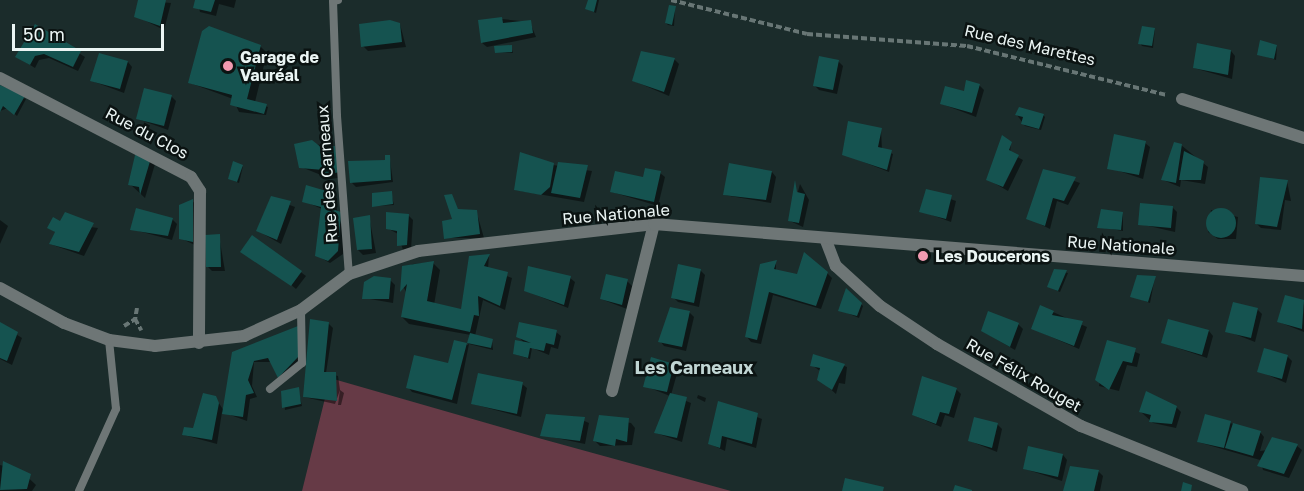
<!DOCTYPE html>
<html>
<head>
<meta charset="utf-8">
<style>
  body { margin:0 }
  #map { position:relative; width:1304px; height:491px; overflow:hidden; background:#1b2c2b; font-family:"Golos Text",sans-serif }
  div>[style] { position:absolute }
  .green>* { inset:0; background:#663a46 }
  .shadow>* { inset:0; background:#0007 }
  .building>* { inset:0; background:#155350 }
  .round { border-radius:50% }
  .path>* { height:4px; margin-top:-2px; transform-origin:0; background:repeating-linear-gradient(90deg,#687675 0 6px,transparent 0 9px) }
  .service>* { height:8px; margin:-4px; padding:0 4px; transform-origin:4px; border-radius:4px; background:#6e7676 }
  .minor>* { height:12px; margin:-6px; padding:0 6px; transform-origin:6px; border-radius:6px; background:#6e7676 }
  .tertiary>* { height:12px; margin:-6px; padding:0 6px; transform-origin:6px; border-radius:6px; background:#6e7676 }
  .dots>* { width:16px; height:16px; translate:-50% -50%; box-sizing:border-box; border:3px solid #0b1312; border-radius:50% }
  span { translate:-50% -50%; white-space:nowrap; text-align:center; line-height:1.15; -webkit-text-stroke:5px #0b1312; paint-order:stroke }
  .street-label { font-size:16px; color:#ebf5f4 }
  .poi-label { font-size:16px; color:#ebf5f4; font-weight:700 }
  .left { translate:0 -50%; text-align:left }
  .neighbourhood-label { font-size:18px; color:#c1d6d4; font-weight:700 }
  .scale { position:absolute; left:12px; top:24px; width:152px; height:27px; box-sizing:border-box; border:3px solid #ebf5f4; border-top:0; padding-left:8px; font-size:18px; line-height:21px; white-space:nowrap; color:#ebf5f4; -webkit-text-stroke:4px #0b1312; paint-order:stroke }
</style>
</head>
<body>
<div id="map">
  <div class="green">
    <i style="clip-path:polygon(330px 378px,542px 439px,731px 491px,302px 491px)"></i>
  </div>
  <div class="shadow">
    <i style="clip-path:polygon(140px 0,171px 3px,164px 30px,136px 16px)"></i>
    <i style="clip-path:polygon(197px 0,236px 0,234px 8px,219px 4px,216px 16px,200px 12px)"></i>
    <i style="clip-path:polygon(590px 0,599px 0,596px 13px,587px 9px)"></i>
    <i style="clip-path:polygon(675px 8px,674px 26px,668px 25px,666px 23px)"></i>
    <i style="clip-path:polygon(502px 19px,530px 22px,536px 37px,487px 47px,482px 43px)"></i>
    <i style="clip-path:polygon(400px 24px,406px 47px,368px 51px,363px 46px)"></i>
    <i style="clip-path:polygon(35px 26px,85px 57px,78px 71px,49px 58px,39px 60px,35px 68px,17px 57px)"></i>
    <i style="clip-path:polygon(1155px 29px,1153px 48px,1142px 46px,1140px 43px)"></i>
    <i style="clip-path:polygon(260px 46px,267px 53px,255px 102px,268px 107px,266px 115px,239px 112px,233px 99px,190px 83px)"></i>
    <i style="clip-path:polygon(1277px 46px,1276px 60px,1258px 54px)"></i>
    <i style="clip-path:polygon(511px 47px,513px 53px,496px 52px)"></i>
    <i style="clip-path:polygon(1231px 51px,1235px 56px,1232px 79px,1194px 68px)"></i>
    <i style="clip-path:polygon(674px 59px,679px 64px,669px 96px,634px 81px)"></i>
    <i style="clip-path:polygon(838px 61px,843px 66px,837px 94px,819px 90px,815px 86px)"></i>
    <i style="clip-path:polygon(128px 62px,132px 67px,124px 93px,92px 81px)"></i>
    <i style="clip-path:polygon(979px 85px,984px 90px,976px 117px,942px 104px)"></i>
    <i style="clip-path:polygon(0 88px,26px 99px,17px 116px,8px 108px,0 111px)"></i>
    <i style="clip-path:polygon(171px 96px,176px 101px,168px 130px,138px 119px)"></i>
    <i style="clip-path:polygon(1017px 115px,1043px 115px,1045px 117px,1041px 130px,1025px 126px)"></i>
    <i style="clip-path:polygon(881px 130px,882px 150px,893px 154px,889px 172px,843px 154px)"></i>
    <i style="clip-path:polygon(1011px 143px,1010px 153px,1023px 160px,1008px 191px,987px 179px)"></i>
    <i style="clip-path:polygon(1145px 143px,1150px 147px,1143px 179px,1110px 168px)"></i>
    <i style="clip-path:polygon(313px 144px,321px 145px,344px 177px,331px 179px,301px 167px)"></i>
    <i style="clip-path:polygon(1181px 145px,1208px 167px,1205px 184px,1181px 180px,1180px 187px,1163px 180px)"></i>
    <i style="clip-path:polygon(137px 153px,155px 164px,145px 198px,130px 184px)"></i>
    <i style="clip-path:polygon(390px 160px,393px 182px,356px 187px,351px 182px)"></i>
    <i style="clip-path:polygon(553px 165px,592px 171px,584px 202px,515px 190px)"></i>
    <i style="clip-path:polygon(243px 166px,239px 183px,232px 180px,230px 178px)"></i>
    <i style="clip-path:polygon(1044px 170px,1080px 183px,1068px 205px,1057px 201px,1050px 229px,1028px 218px)"></i>
    <i style="clip-path:polygon(772px 172px,776px 177px,771px 203px,724px 195px)"></i>
    <i style="clip-path:polygon(660px 173px,665px 177px,658px 206px,612px 192px)"></i>
    <i style="clip-path:polygon(1287px 181px,1291px 201px,1285px 200px,1281px 230px,1261px 228px,1256px 223px)"></i>
    <i style="clip-path:polygon(800px 184px,809px 200px,803px 227px,790px 221px)"></i>
    <i style="clip-path:polygon(927px 191px,956px 201px,951px 222px,921px 211px)"></i>
    <i style="clip-path:polygon(391px 193px,394px 205px,374px 206px)"></i>
    <i style="clip-path:polygon(333px 195px,344px 235px,343px 254px,330px 263px,316px 255px,322px 209px,304px 201px)"></i>
    <i style="clip-path:polygon(271px 198px,295px 207px,281px 244px,258px 231px)"></i>
    <i style="clip-path:polygon(192px 201px,197px 205px,197px 246px,180px 238px)"></i>
    <i style="clip-path:polygon(453px 201px,459px 211px,478px 217px,484px 238px,445px 238px,454px 224px)"></i>
    <i style="clip-path:polygon(1172px 207px,1177px 212px,1175px 232px,1140px 224px)"></i>
    <i style="clip-path:polygon(1211px 210px,1238px 217px,1236px 239px,1218px 239px,1208px 232px)"></i>
    <i style="clip-path:polygon(1123px 214px,1123px 231px,1099px 227px)"></i>
    <i style="clip-path:polygon(369px 216px,376px 253px,363px 255px,358px 250px)"></i>
    <i style="clip-path:polygon(409px 216px,413px 220px,411px 249px,403px 250px,398px 234px,387px 228px)"></i>
    <i style="clip-path:polygon(172px 219px,177px 224px,172px 240px,131px 229px)"></i>
    <i style="clip-path:polygon(0 220px,8px 226px,0 244px)"></i>
    <i style="clip-path:polygon(61px 223px,98px 228px,84px 256px,50px 244px,56px 233px,49px 227px)"></i>
    <i style="clip-path:polygon(219px 236px,225px 271px,212px 271px,207px 266px)"></i>
    <i style="clip-path:polygon(253px 237px,306px 276px,296px 289px,259px 258px)"></i>
    <i style="clip-path:polygon(489px 255px,488px 269px,512px 278px,505px 310px,483px 300px,475px 336px,492px 340px,493px 350px,469px 344px,457px 404px,412px 392px,408px 387px,449px 365px,455px 342px,468px 345px,471px 335px,409px 324px,402px 317px,407px 294px,401px 282px,412px 264px,433px 263px,440px 270px,434px 305px,462px 312px,466px 293px)"></i>
    <i style="clip-path:polygon(776px 262px,776px 271px,797px 276px,827px 273px,832px 278px,821px 309px,773px 295px,761px 344px,751px 342px,747px 337px)"></i>
    <i style="clip-path:polygon(700px 270px,705px 275px,699px 307px,678px 302px,673px 297px)"></i>
    <i style="clip-path:polygon(1055px 271px,1068px 273px,1060px 292px,1049px 287px)"></i>
    <i style="clip-path:polygon(1155px 277px,1150px 303px,1132px 296px)"></i>
    <i style="clip-path:polygon(570px 278px,575px 282px,568px 308px,526px 291px)"></i>
    <i style="clip-path:polygon(390px 280px,395px 285px,393px 303px,364px 298px)"></i>
    <i style="clip-path:polygon(627px 281px,632px 286px,627px 309px,601px 299px)"></i>
    <i style="clip-path:polygon(846px 291px,863px 306px,859px 318px,840px 310px)"></i>
    <i style="clip-path:polygon(1286px 297px,1304px 302px,1304px 332px,1279px 322px)"></i>
    <i style="clip-path:polygon(1257px 309px,1262px 314px,1255px 342px,1227px 331px)"></i>
    <i style="clip-path:polygon(689px 312px,694px 317px,686px 351px,664px 346px,660px 341px)"></i>
    <i style="clip-path:polygon(1053px 312px,1087px 327px,1079px 349px,1033px 329px)"></i>
    <i style="clip-path:polygon(328px 323px,333px 328px,326px 373px,338px 376px,340px 390px,335px 404px,304px 397px)"></i>
    <i style="clip-path:polygon(0 324px,22px 338px,12px 365px,0 359px)"></i>
    <i style="clip-path:polygon(1018px 324px,1023px 329px,1015px 350px,982px 331px)"></i>
    <i style="clip-path:polygon(297px 327px,303px 361px,283px 382px,272px 362px,254px 362px,252px 386px,257px 397px,250px 399px,247px 421px,222px 412px,217px 444px,184px 435px,194px 430px,204px 395px,215px 397px,224px 411px,234px 353px)"></i>
    <i style="clip-path:polygon(1209px 331px,1213px 336px,1207px 358px,1163px 343px)"></i>
    <i style="clip-path:polygon(556px 332px,561px 336px,558px 349px,551px 347px,549px 355px,532px 348px,530px 359px,514px 354px,524px 343px,518px 336px)"></i>
    <i style="clip-path:polygon(1108px 341px,1140px 354px,1137px 367px,1127px 365px,1119px 391px,1099px 386px)"></i>
    <i style="clip-path:polygon(815px 355px,847px 367px,845px 384px,839px 383px,836px 394px,819px 379px,820px 371px,812px 365px)"></i>
    <i style="clip-path:polygon(1287px 356px,1292px 361px,1286px 383px,1259px 371px)"></i>
    <i style="clip-path:polygon(673px 365px,678px 370px,671px 395px,691px 403px,682px 442px,656px 433px,670px 396px,645px 386px)"></i>
    <i style="clip-path:polygon(522px 384px,527px 388px,521px 417px,473px 404px)"></i>
    <i style="clip-path:polygon(298px 389px,302px 406px,285px 410px,283px 392px)"></i>
    <i style="clip-path:polygon(956px 389px,961px 394px,954px 418px,945px 415px,941px 427px,913px 415px)"></i>
    <i style="clip-path:polygon(340px 390px,344px 393px,341px 405px,338px 405px)"></i>
    <i style="clip-path:polygon(698px 395px,706px 398px,705px 402px,697px 398px)"></i>
    <i style="clip-path:polygon(719px 402px,762px 419px,756px 448px,727px 439px,725px 451px,710px 444px)"></i>
    <i style="clip-path:polygon(1176px 407px,1181px 412px,1176px 428px,1153px 423px,1141px 412px)"></i>
    <i style="clip-path:polygon(573px 416px,589px 423px,585px 444px,542px 435px,572px 422px)"></i>
    <i style="clip-path:polygon(600px 417px,631px 423px,635px 428px,632px 445px,600px 446px,595px 441px)"></i>
    <i style="clip-path:polygon(1230px 423px,1260px 432px,1264px 437px,1260px 451px,1297px 446px,1302px 450px,1289px 478px,1263px 470px,1260px 460px,1198px 442px)"></i>
    <i style="clip-path:polygon(997px 424px,1002px 429px,997px 452px,970px 441px)"></i>
    <i style="clip-path:polygon(1063px 455px,1067px 460px,1062px 481px,1025px 469px)"></i>
    <i style="clip-path:polygon(0 465px,20px 470px,36px 485px,32px 491px,0 491px)"></i>
    <i style="clip-path:polygon(1098px 471px,1103px 476px,1100px 491px,1065px 491px)"></i>
  </div>
  <div class="building">
    <i style="clip-path:polygon(138px 0,166px 0,160px 26px,134px 17px)"></i>
    <i style="clip-path:polygon(195px 0,215px 0,211px 12px,193px 8px)"></i>
    <i style="clip-path:polygon(588px 0,597px 0,594px 12px,585px 9px)"></i>
    <i style="clip-path:polygon(669px 5px,676px 6px,672px 25px,665px 23px)"></i>
    <i style="clip-path:polygon(502px 17px,503px 23px,531px 20px,533px 33px,481px 43px,478px 20px)"></i>
    <i style="clip-path:polygon(390px 20px,400px 23px,402px 42px,361px 47px,359px 24px)"></i>
    <i style="clip-path:polygon(35px 24px,81px 51px,73px 67px,44px 54px,35px 56px,30px 65px,15px 57px)"></i>
    <i style="clip-path:polygon(209px 26px,261px 45px,247px 99px,267px 104px,264px 114px,230px 105px,232px 95px,188px 83px,202px 31px)"></i>
    <i style="clip-path:polygon(1142px 26px,1155px 28px,1152px 46px,1138px 44px)"></i>
    <i style="clip-path:polygon(1260px 40px,1277px 45px,1274px 59px,1257px 55px)"></i>
    <i style="clip-path:polygon(1197px 43px,1231px 50px,1228px 75px,1193px 68px)"></i>
    <i style="clip-path:polygon(512px 45px,512px 52px,495px 53px,494px 46px)"></i>
    <i style="clip-path:polygon(641px 51px,675px 58px,664px 92px,632px 81px)"></i>
    <i style="clip-path:polygon(99px 53px,128px 61px,120px 89px,90px 81px)"></i>
    <i style="clip-path:polygon(819px 56px,839px 60px,833px 90px,813px 86px)"></i>
    <i style="clip-path:polygon(966px 80px,980px 84px,972px 113px,940px 104px,945px 86px,964px 91px)"></i>
    <i style="clip-path:polygon(0 85px,25px 96px,14px 115px,3px 106px,0 112px)"></i>
    <i style="clip-path:polygon(144px 88px,172px 95px,164px 126px,136px 119px)"></i>
    <i style="clip-path:polygon(1019px 107px,1044px 114px,1039px 129px,1021px 124px,1023px 117px,1015px 115px)"></i>
    <i style="clip-path:polygon(848px 121px,882px 128px,878px 147px,892px 150px,887px 170px,842px 155px)"></i>
    <i style="clip-path:polygon(1114px 134px,1146px 141px,1139px 175px,1107px 169px)"></i>
    <i style="clip-path:polygon(1002px 135px,1012px 142px,1009px 150px,1019px 155px,1003px 187px,986px 180px)"></i>
    <i style="clip-path:polygon(312px 140px,322px 148px,335px 146px,340px 172px,325px 175px,324px 170px,299px 168px,294px 144px)"></i>
    <i style="clip-path:polygon(1174px 142px,1182px 144px,1176px 183px,1161px 180px)"></i>
    <i style="clip-path:polygon(136px 151px,151px 158px,140px 195px,139px 187px,128px 185px)"></i>
    <i style="clip-path:polygon(1184px 151px,1204px 161px,1201px 180px,1179px 180px)"></i>
    <i style="clip-path:polygon(520px 152px,554px 163px,550px 187px,541px 195px,514px 190px)"></i>
    <i style="clip-path:polygon(385px 155px,390px 155px,391px 180px,350px 183px,348px 161px,385px 160px)"></i>
    <i style="clip-path:polygon(233px 161px,243px 165px,237px 182px,228px 179px)"></i>
    <i style="clip-path:polygon(558px 162px,588px 165px,580px 198px,551px 193px)"></i>
    <i style="clip-path:polygon(729px 163px,772px 171px,766px 200px,723px 195px)"></i>
    <i style="clip-path:polygon(645px 168px,661px 171px,654px 202px,610px 192px,615px 171px,643px 177px)"></i>
    <i style="clip-path:polygon(1043px 169px,1076px 177px,1064px 201px,1053px 198px,1045px 226px,1026px 219px)"></i>
    <i style="clip-path:polygon(1260px 177px,1288px 180px,1277px 227px,1255px 224px)"></i>
    <i style="clip-path:polygon(795px 180px,797px 192px,805px 194px,799px 223px,788px 221px)"></i>
    <i style="clip-path:polygon(306px 185px,333px 193px,329px 208px,341px 212px,338px 251px,328px 261px,315px 256px,321px 207px,302px 202px)"></i>
    <i style="clip-path:polygon(926px 189px,952px 195px,946px 219px,919px 212px)"></i>
    <i style="clip-path:polygon(392px 191px,393px 204px,372px 207px,372px 193px)"></i>
    <i style="clip-path:polygon(452px 194px,458px 209px,477px 210px,480px 234px,444px 239px,442px 221px,452px 219px,444px 195px)"></i>
    <i style="clip-path:polygon(271px 196px,291px 201px,277px 240px,256px 231px)"></i>
    <i style="clip-path:polygon(193px 199px,193px 242px,179px 239px,179px 205px)"></i>
    <i style="clip-path:polygon(1140px 203px,1173px 206px,1171px 228px,1138px 225px)"></i>
    <i style="clip-path:polygon(136px 208px,173px 218px,168px 236px,130px 230px)"></i>
    <i class="round" style="left:1206px;top:208px;width:30px;height:30px"></i>
    <i style="clip-path:polygon(1101px 209px,1123px 212px,1121px 230px,1097px 228px)"></i>
    <i style="clip-path:polygon(65px 212px,94px 223px,79px 252px,49px 244px,55px 232px,47px 228px,53px 217px,60px 221px)"></i>
    <i style="clip-path:polygon(386px 212px,409px 214px,407px 245px,397px 246px,397px 231px,386px 229px)"></i>
    <i style="clip-path:polygon(370px 215px,372px 249px,357px 250px,353px 218px)"></i>
    <i style="clip-path:polygon(220px 234px,221px 267px,206px 267px,205px 235px)"></i>
    <i style="clip-path:polygon(252px 235px,302px 271px,291px 286px,240px 252px)"></i>
    <i style="clip-path:polygon(804px 252px,828px 272px,816px 306px,769px 292px,757px 340px,745px 337px,760px 264px,777px 260px,774px 269px,797px 274px)"></i>
    <i style="clip-path:polygon(490px 254px,484px 266px,508px 272px,500px 306px,478px 296px,479px 316px,474px 315px,470px 332px,401px 317px,407px 284px,400px 292px,402px 266px,434px 261px,427px 301px,461px 309px,469px 256px)"></i>
    <i style="clip-path:polygon(678px 264px,701px 269px,694px 303px,671px 298px)"></i>
    <i style="clip-path:polygon(528px 266px,571px 276px,564px 305px,524px 291px)"></i>
    <i style="clip-path:polygon(1054px 269px,1067px 270px,1058px 291px,1047px 287px)"></i>
    <i style="clip-path:polygon(606px 274px,628px 279px,622px 305px,600px 299px)"></i>
    <i style="clip-path:polygon(1137px 275px,1156px 276px,1148px 302px,1130px 297px)"></i>
    <i style="clip-path:polygon(374px 276px,391px 278px,389px 299px,362px 299px,364px 282px)"></i>
    <i style="clip-path:polygon(846px 288px,862px 303px,857px 316px,838px 311px)"></i>
    <i style="clip-path:polygon(1285px 295px,1304px 300px,1302px 329px,1277px 322px)"></i>
    <i style="clip-path:polygon(1233px 302px,1258px 308px,1251px 338px,1225px 332px)"></i>
    <i style="clip-path:polygon(1040px 305px,1054px 311px,1052px 315px,1083px 321px,1074px 346px,1031px 329px)"></i>
    <i style="clip-path:polygon(670px 307px,690px 311px,682px 347px,658px 342px)"></i>
    <i style="clip-path:polygon(988px 311px,1019px 323px,1010px 347px,981px 331px)"></i>
    <i style="clip-path:polygon(310px 319px,329px 322px,324px 372px,336px 372px,337px 401px,303px 397px)"></i>
    <i style="clip-path:polygon(1168px 319px,1209px 330px,1202px 355px,1161px 343px)"></i>
    <i style="clip-path:polygon(0 322px,18px 332px,7px 361px,0 358px)"></i>
    <i style="clip-path:polygon(519px 322px,557px 330px,554px 345px,546px 343px,544px 351px,530px 348px,528px 358px,513px 354px,515px 340px,531px 343px,516px 337px)"></i>
    <i style="clip-path:polygon(298px 326px,299px 356px,278px 378px,268px 358px,254px 361px,248px 380px,254px 393px,246px 395px,243px 417px,222px 414px,232px 352px)"></i>
    <i style="clip-path:polygon(470px 333px,493px 339px,491px 348px,467px 343px)"></i>
    <i style="clip-path:polygon(454px 340px,467px 343px,452px 400px,406px 388px,414px 355px,448px 363px)"></i>
    <i style="clip-path:polygon(1107px 340px,1136px 348px,1132px 363px,1123px 361px,1109px 390px,1095px 380px)"></i>
    <i style="clip-path:polygon(1264px 348px,1288px 355px,1282px 379px,1257px 372px)"></i>
    <i style="clip-path:polygon(813px 354px,845px 364px,832px 390px,817px 380px,820px 368px,810px 366px)"></i>
    <i style="clip-path:polygon(651px 357px,674px 364px,667px 392px,643px 387px)"></i>
    <i style="clip-path:polygon(478px 373px,523px 382px,517px 414px,471px 404px)"></i>
    <i style="clip-path:polygon(922px 376px,957px 388px,949px 414px,940px 412px,936px 424px,912px 415px)"></i>
    <i style="clip-path:polygon(299px 387px,301px 404px,282px 408px,281px 391px)"></i>
    <i style="clip-path:polygon(1146px 391px,1177px 406px,1172px 424px,1149px 422px,1151px 415px,1139px 412px)"></i>
    <i style="clip-path:polygon(203px 393px,216px 396px,219px 403px,212px 440px,182px 435px,184px 427px,193px 428px)"></i>
    <i style="clip-path:polygon(670px 393px,687px 397px,677px 438px,654px 433px)"></i>
    <i style="clip-path:polygon(718px 401px,758px 413px,752px 444px,722px 436px,720px 448px,708px 444px)"></i>
    <i style="clip-path:polygon(546px 414px,585px 417px,580px 441px,540px 436px)"></i>
    <i style="clip-path:polygon(1205px 414px,1231px 421px,1224px 448px,1197px 442px)"></i>
    <i style="clip-path:polygon(599px 415px,629px 418px,627px 442px,616px 439px,615px 446px,593px 441px)"></i>
    <i style="clip-path:polygon(974px 417px,998px 423px,992px 448px,968px 441px)"></i>
    <i style="clip-path:polygon(1233px 423px,1261px 431px,1253px 456px,1225px 448px)"></i>
    <i style="clip-path:polygon(1272px 437px,1298px 444px,1284px 474px,1257px 466px)"></i>
    <i style="clip-path:polygon(1028px 446px,1063px 454px,1058px 477px,1023px 469px)"></i>
    <i style="clip-path:polygon(3px 461px,31px 474px,27px 489px,0 490px)"></i>
    <i style="clip-path:polygon(1070px 466px,1099px 470px,1094px 491px,1063px 491px)"></i>
    <i style="clip-path:polygon(845px 478px,884px 487px,883px 491px,842px 491px)"></i>
    <i style="clip-path:polygon(1183px 482px,1192px 485px,1191px 491px,1181px 491px)"></i>
    <i style="clip-path:polygon(955px 485px,972px 490px,972px 491px,953px 491px)"></i>
  </div>
  <div class="path">
    <i style="left:671px;top:0;width:140px;rotate:14deg"></i>
    <i style="left:807px;top:34px;width:160px;rotate:4.3deg"></i>
    <i style="left:967px;top:46px;width:206px;rotate:13.8deg"></i>
    <i style="left:137px;top:308px;width:11px;rotate:100deg"></i>
    <i style="left:135px;top:319px;width:13px;rotate:61deg"></i>
    <i style="left:124px;top:326px;width:13px;rotate:-32deg"></i>
  </div>
  <div class="service">
    <i style="left:338px;top:0;width:5px;rotate:169deg"></i>
    <i style="left:333px;top:1px;width:115px;rotate:88deg"></i>
    <i style="left:337px;top:116px;width:158px;rotate:85.7deg"></i>
    <i style="left:270px;top:389px;width:41px;rotate:-39.1deg"></i>
    <i style="left:302px;top:363px;width:53px;rotate:-91.1deg"></i>
    <i style="left:79px;top:491px;width:90px;rotate:-65.7deg"></i>
    <i style="left:116px;top:409px;width:69px;rotate:-95.8deg"></i>
  </div>
  <div class="minor">
    <i style="left:0;top:78px;width:215px;rotate:27.4deg"></i>
    <i style="left:191px;top:177px;width:17px;rotate:57deg"></i>
    <i style="left:200px;top:191px;width:152px;rotate:90.4deg"></i>
    <i style="left:1182px;top:99px;width:128px;rotate:17.7deg"></i>
    <i style="left:825px;top:238px;width:30px;rotate:69deg"></i>
    <i style="left:836px;top:266px;width:59px;rotate:42.3deg"></i>
    <i style="left:880px;top:306px;width:69px;rotate:33.7deg"></i>
    <i style="left:937px;top:344px;width:166px;rotate:29.7deg"></i>
    <i style="left:1081px;top:426px;width:174px;rotate:22deg"></i>
    <i style="left:612px;top:391px;width:172px;rotate:-75.9deg"></i>
  </div>
  <div class="tertiary">
    <i style="left:0;top:288px;width:73px;rotate:28.7deg"></i>
    <i style="left:64px;top:323px;width:48px;rotate:20.7deg"></i>
    <i style="left:109px;top:340px;width:46px;rotate:7.4deg"></i>
    <i style="left:155px;top:346px;width:90px;rotate:-6.4deg"></i>
    <i style="left:244px;top:336px;width:63px;rotate:-24.5deg"></i>
    <i style="left:301px;top:310px;width:60px;rotate:-36.9deg"></i>
    <i style="left:349px;top:274px;width:73px;rotate:-18.4deg"></i>
    <i style="left:418px;top:251px;width:238px;rotate:-6.5deg"></i>
    <i style="left:654px;top:224px;width:652px;rotate:4.57deg"></i>
  </div>
  <div class="dots">
    <i style="left:228px;top:66px;background:#f19ab1"></i>
    <i style="left:923px;top:256px;background:#f19ab1"></i>
  </div>
  <div class="street-label">
    <span style="left:1030px;top:45px;rotate:13deg">Rue des Marettes</span>
    <span style="left:147px;top:133px;rotate:28deg">Rue du Clos</span>
    <span style="left:327px;top:174px;rotate:-94deg">Rue des Carneaux</span>
    <span style="left:616px;top:214px;rotate:-5deg">Rue Nationale</span>
    <span style="left:1121px;top:245px;rotate:4deg">Rue Nationale</span>
    <span style="left:1024px;top:375px;rotate:30deg">Rue Félix Rouget</span>
  </div>
  <div class="poi-label">
    <span class="left" style="left:240px;top:66px">Garage de<br>Vauréal</span>
    <span class="left" style="left:935px;top:256px">Les Doucerons</span>
  </div>
  <div class="neighbourhood-label">
    <span style="left:694px;top:367px">Les Carneaux</span>
  </div>
  <div class="scale">50 m</div>
</div>
</body>
</html>
